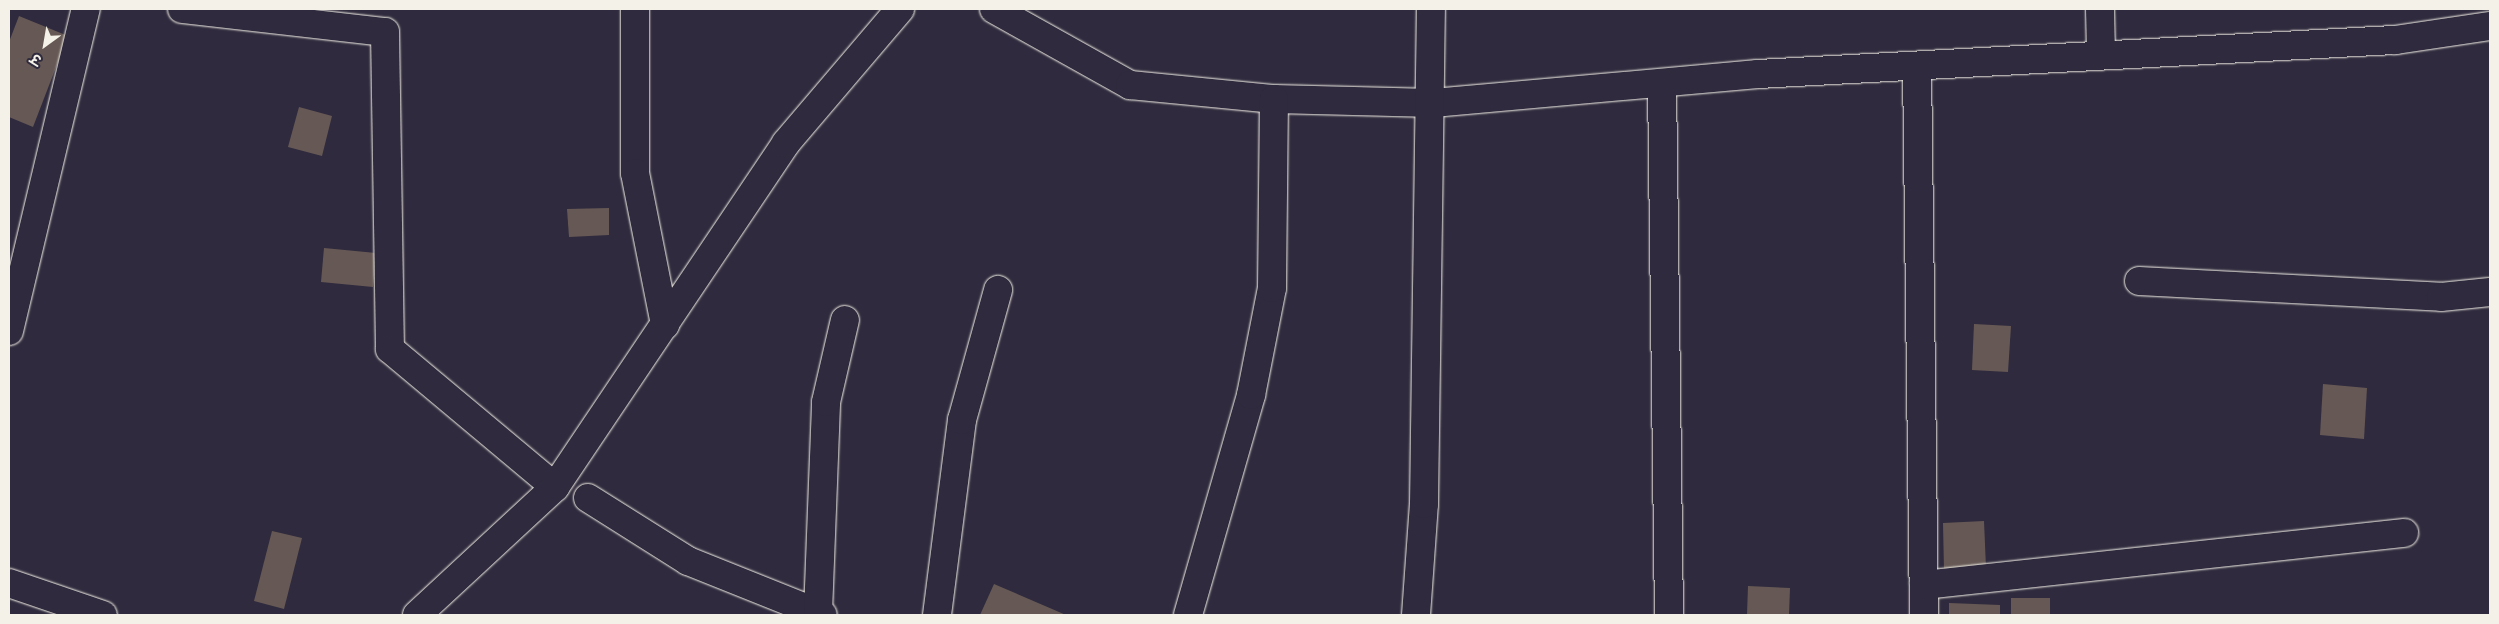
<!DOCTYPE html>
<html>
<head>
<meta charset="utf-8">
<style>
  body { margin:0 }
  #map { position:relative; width:2499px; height:624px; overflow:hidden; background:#2f2a3d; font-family:"Indie Flower","Playpen Sans Deva",sans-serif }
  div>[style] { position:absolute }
  .building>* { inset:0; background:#665955 }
  .roads { filter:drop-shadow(0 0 1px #f4f1e8) drop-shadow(0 0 1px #f4f1e8) }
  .minor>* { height:28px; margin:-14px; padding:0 14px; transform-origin:14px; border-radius:14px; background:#2f2a3d }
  span { translate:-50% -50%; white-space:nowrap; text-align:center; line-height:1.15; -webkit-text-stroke:4px #2f2a3d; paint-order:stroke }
  .frame { position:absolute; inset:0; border:10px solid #f4f1e8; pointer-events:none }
  .north { position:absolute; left:20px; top:20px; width:50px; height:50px; -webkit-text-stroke:4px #2f2a3d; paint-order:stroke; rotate:212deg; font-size:14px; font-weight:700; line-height:20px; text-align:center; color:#f4f1e8 }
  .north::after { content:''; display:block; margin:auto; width:18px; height:22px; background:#f4f1e8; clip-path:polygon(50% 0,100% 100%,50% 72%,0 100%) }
</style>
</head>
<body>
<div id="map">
  <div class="building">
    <i style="clip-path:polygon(19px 16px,68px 36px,33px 127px,9px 117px,9px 42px)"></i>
    <i style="clip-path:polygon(299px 107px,332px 116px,322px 156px,288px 147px)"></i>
    <i style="clip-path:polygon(609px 208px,609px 235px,569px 237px,567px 209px)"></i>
    <i style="clip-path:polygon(324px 248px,376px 253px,373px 287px,321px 282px)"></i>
    <i style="clip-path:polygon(1974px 324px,2011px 326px,2008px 372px,1972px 370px)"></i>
    <i style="clip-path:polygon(2323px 384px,2367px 388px,2364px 439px,2320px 435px)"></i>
    <i style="clip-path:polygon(1984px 521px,1986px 568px,1944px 570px,1943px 523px)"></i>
    <i style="clip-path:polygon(272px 531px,302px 538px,284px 609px,254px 601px)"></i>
    <i style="clip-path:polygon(994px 584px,1066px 615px,980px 615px)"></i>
    <i style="clip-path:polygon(1748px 586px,1790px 588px,1789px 615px,1747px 615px)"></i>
    <i style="clip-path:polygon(2011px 598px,2050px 598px,2050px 615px,2011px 615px)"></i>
    <i style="clip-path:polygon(1949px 603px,2000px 605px,2000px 615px,1949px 615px)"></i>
  </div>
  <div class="roads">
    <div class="minor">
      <i style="left:182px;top:9px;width:204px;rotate:6.5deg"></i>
      <i style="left:385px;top:32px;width:317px;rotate:89.1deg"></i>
      <i style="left:390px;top:349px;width:215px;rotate:39.9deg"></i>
      <i style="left:635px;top:9px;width:164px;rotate:90deg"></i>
      <i style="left:635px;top:173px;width:155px;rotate:78.8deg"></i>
      <i style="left:994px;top:9px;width:156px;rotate:29.2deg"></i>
      <i style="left:1130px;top:85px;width:145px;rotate:5.6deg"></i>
      <i style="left:1274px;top:99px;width:159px;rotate:1.4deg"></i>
      <i style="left:1433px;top:103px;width:326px;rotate:-5.1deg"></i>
      <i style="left:1758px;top:74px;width:638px;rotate:-3.06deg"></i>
      <i style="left:2395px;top:40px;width:96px;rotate:-8.4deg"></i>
      <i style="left:2100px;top:9px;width:45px;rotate:88.7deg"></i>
      <i style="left:1917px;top:66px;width:549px;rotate:89.27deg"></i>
      <i style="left:1662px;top:83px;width:532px;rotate:89.25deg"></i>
      <i style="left:2139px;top:281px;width:302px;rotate:3deg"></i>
      <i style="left:2441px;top:297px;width:49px;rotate:-5.8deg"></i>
      <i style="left:9px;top:331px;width:331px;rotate:-76.6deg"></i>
      <i style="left:588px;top:498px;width:118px;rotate:32.2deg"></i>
      <i style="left:688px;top:561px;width:145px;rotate:21.8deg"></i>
      <i style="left:9px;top:583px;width:99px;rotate:18.8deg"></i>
      <i style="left:1924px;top:585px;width:483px;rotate:-6.2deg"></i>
      <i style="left:818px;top:613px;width:211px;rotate:-87.8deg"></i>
      <i style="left:826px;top:402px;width:84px;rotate:-77deg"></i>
      <i style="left:417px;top:615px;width:188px;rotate:-42.8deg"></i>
      <i style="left:555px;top:487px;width:414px;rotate:-56.1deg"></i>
      <i style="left:786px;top:143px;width:176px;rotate:-49.6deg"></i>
      <i style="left:937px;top:615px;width:197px;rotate:-82.7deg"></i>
      <i style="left:962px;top:420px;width:135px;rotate:-74.5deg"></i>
      <i style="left:1188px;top:615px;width:229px;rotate:-74deg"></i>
      <i style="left:1251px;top:395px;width:109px;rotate:-78.9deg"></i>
      <i style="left:1272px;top:288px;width:189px;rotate:-89.4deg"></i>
      <i style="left:1416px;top:615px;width:111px;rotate:-85.9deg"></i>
      <i style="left:1424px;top:504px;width:495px;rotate:-89.2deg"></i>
    </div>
  </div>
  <div class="frame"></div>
  <div class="north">उ</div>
</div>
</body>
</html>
